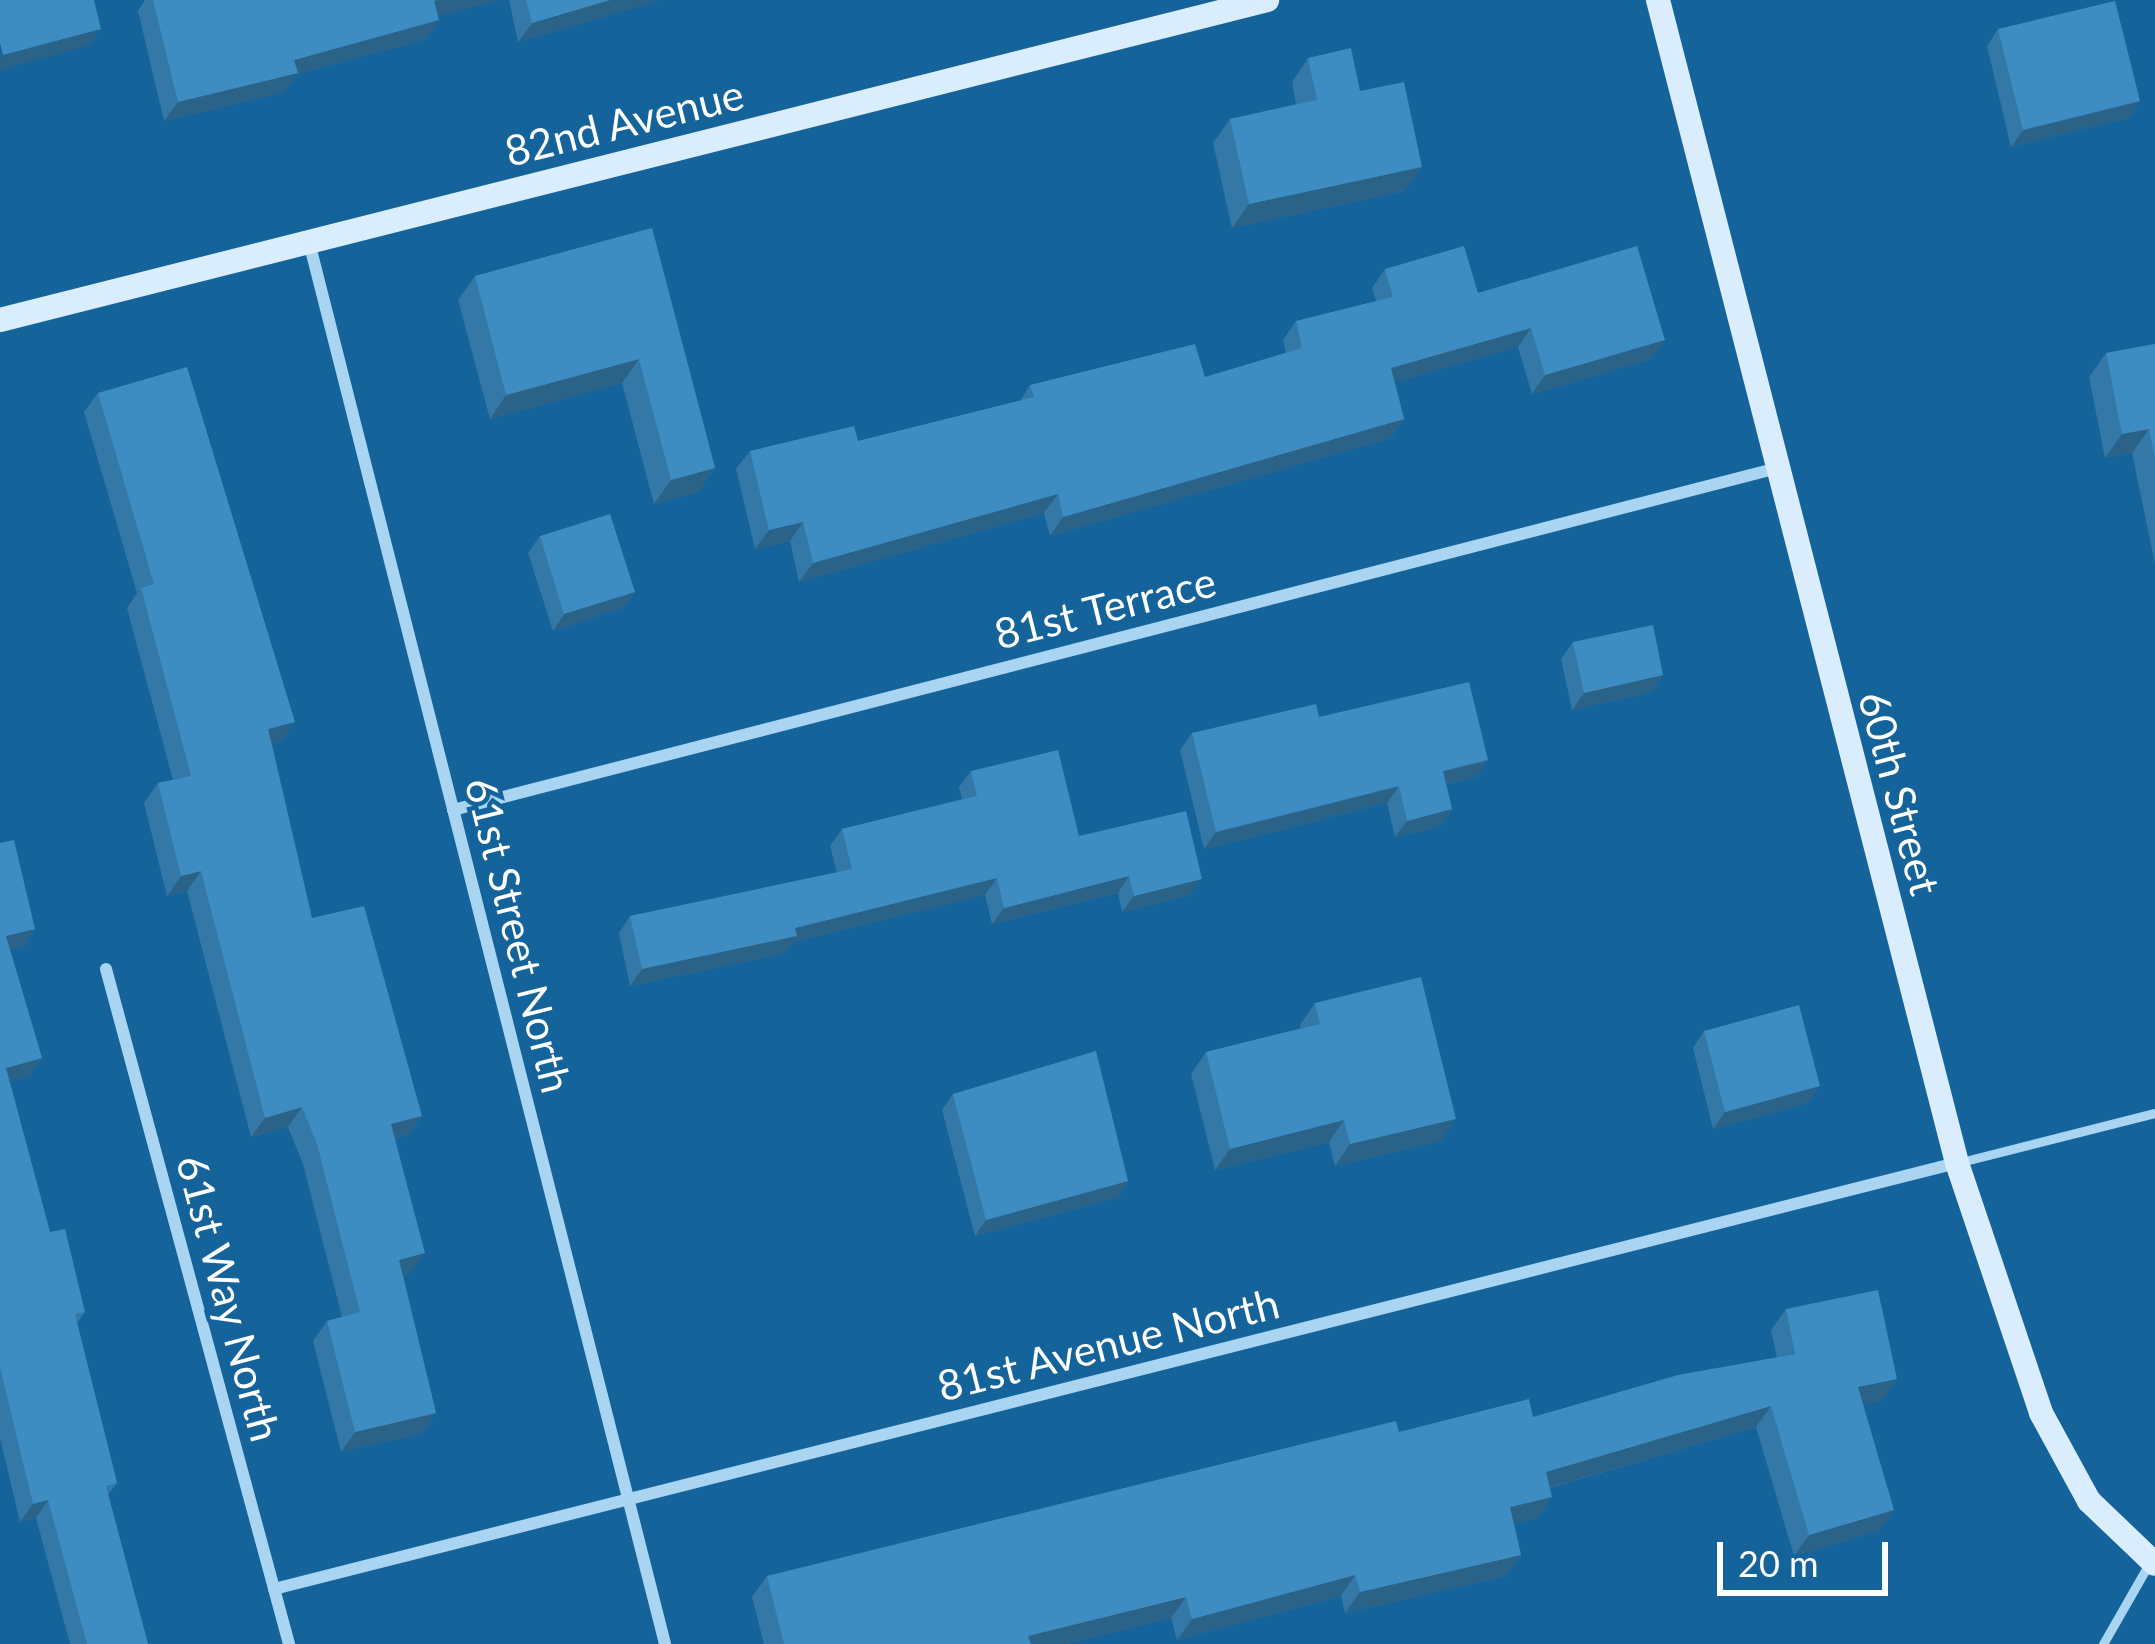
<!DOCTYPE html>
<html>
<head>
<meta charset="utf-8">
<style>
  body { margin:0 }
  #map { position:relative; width:2155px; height:1644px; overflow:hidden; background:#14639b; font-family:Lato,sans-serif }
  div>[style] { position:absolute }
  .lane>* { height:9px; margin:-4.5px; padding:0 4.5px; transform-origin:4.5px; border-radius:4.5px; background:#a9d5f3 }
  .street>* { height:12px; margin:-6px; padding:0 6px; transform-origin:6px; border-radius:6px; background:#a9d5f3 }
  .secondary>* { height:24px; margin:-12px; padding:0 12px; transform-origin:12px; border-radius:12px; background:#d9edfd }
  .wall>* { inset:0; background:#3478a7 }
  .shaded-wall>* { inset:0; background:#2b6288 }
  .building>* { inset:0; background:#3d8cc2 }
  span { translate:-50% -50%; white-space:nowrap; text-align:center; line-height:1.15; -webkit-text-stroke:9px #14639b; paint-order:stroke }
  .street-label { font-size:42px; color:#fff }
  .scale { position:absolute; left:1717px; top:1542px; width:171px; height:54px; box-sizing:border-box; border:6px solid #fff; border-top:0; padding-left:15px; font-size:36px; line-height:42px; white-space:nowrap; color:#fff; -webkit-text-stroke:9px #14639b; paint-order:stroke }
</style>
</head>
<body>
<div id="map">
  <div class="lane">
    <i style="left:1957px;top:1163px;width:204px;rotate:-14.2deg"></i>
    <i style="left:2103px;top:1644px;width:95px;rotate:-60.2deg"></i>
  </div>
  <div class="street">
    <i style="left:309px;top:242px;width:1446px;rotate:75.75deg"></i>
    <i style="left:453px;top:810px;width:1363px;rotate:-14.48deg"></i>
    <i style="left:106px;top:969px;width:699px;rotate:74.83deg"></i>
    <i style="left:274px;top:1589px;width:1735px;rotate:-14.21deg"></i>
  </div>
  <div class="secondary">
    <i style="left:1658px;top:0;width:1201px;rotate:75.58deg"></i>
    <i style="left:1957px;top:1163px;width:264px;rotate:71.4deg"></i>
    <i style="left:2041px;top:1413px;width:100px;rotate:61.4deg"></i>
    <i style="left:2089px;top:1501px;width:91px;rotate:43.7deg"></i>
    <i style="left:0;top:320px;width:1307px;rotate:-14.17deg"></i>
  </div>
  <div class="wall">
    <i style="clip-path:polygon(145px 0,500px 0,438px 15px,426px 39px,297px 74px,284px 92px,164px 121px,138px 11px)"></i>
    <i style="clip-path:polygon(509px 0,660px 0,518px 42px)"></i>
    <i style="clip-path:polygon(1998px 29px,2140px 101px,2128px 118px,2011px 147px,1987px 46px)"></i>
    <i style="clip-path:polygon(1308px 58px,1360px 91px,1405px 191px,1232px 228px,1213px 143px,1230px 119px,1296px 104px,1292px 82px)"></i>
    <i style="clip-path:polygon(652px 228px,715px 468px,698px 492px,654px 504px,622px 383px,490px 419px,458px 300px,475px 276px)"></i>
    <i style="clip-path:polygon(1385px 269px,1478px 293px,1652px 359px,1532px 394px,1518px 347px,1395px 382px,1404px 419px,1391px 438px,1050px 536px,1044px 513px,799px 582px,790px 541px,755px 549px,736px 469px,750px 451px,858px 441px,1020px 401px,1030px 385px,1205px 377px,1286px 353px,1283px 340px,1296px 321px,1376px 301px,1372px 288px)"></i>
    <i style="clip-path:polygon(2155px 344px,2155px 564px,2132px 453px,2105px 458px,2089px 377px,2106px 353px)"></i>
    <i style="clip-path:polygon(98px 393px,281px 742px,272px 744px,312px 918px,422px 1116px,408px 1135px,395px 1139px,411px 1273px,403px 1275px,436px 1413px,422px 1433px,341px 1452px,313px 1341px,327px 1321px,342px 1317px,303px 1164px,288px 1127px,251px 1137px,187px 891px,167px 896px,144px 803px,158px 783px,173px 780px,127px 608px,137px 593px,84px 412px)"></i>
    <i style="clip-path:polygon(540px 536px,635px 592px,623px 608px,553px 631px,528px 553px)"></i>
    <i style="clip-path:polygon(1573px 642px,1663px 675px,1652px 692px,1572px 710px,1561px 659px)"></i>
    <i style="clip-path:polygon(1319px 717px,1488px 760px,1476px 777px,1446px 784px,1452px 809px,1441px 826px,1395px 837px,1387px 803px,1204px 849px,1180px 750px,1192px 733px)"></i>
    <i style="clip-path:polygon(971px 771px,1079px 836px,1190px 895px,1122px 912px,1118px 893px,992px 924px,985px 895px,793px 942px,786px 953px,630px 986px,619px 933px,630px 916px,837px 873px,830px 846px,842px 829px,962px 799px,959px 787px)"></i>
    <i style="clip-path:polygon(0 843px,35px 929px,23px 947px,10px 950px,42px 1058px,29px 1076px,10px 1082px,50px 1232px,85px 1312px,77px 1323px,117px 1483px,108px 1495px,148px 1644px,70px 1644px,36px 1518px,20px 1522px,0 1438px)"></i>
    <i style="clip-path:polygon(1315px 1003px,1441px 1141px,1335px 1166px,1329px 1142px,1215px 1170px,1191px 1074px,1206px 1052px,1301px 1028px,1300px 1025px)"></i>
    <i style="clip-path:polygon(1704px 1031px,1808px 1103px,1713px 1129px,1693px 1048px)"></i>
    <i style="clip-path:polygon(953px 1094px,1128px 1181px,1117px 1198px,975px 1236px,942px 1110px)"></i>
    <i style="clip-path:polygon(1786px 1309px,1897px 1379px,1882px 1400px,1863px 1404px,1879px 1531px,1794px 1556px,1756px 1427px,1550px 1488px,1552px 1497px,1537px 1518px,1514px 1523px,1521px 1555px,1506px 1576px,1345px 1613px,1341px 1596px,1177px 1640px,1171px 1618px,1066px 1644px,764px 1644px,752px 1597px,767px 1576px,1399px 1432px,1533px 1417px,1777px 1358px,1771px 1330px)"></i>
  </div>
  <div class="shaded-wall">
    <i style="clip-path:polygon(437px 0,500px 0,421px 20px,434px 1px)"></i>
    <i style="clip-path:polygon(610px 0,660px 0,518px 42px,532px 23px)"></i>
    <i style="clip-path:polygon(439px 20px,426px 39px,297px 74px,284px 92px,164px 121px,178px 102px,294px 60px)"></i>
    <i style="clip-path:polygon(101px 29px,90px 45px,0 70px,0 60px,3px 55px)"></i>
    <i style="clip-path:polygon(2140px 101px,2128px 118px,2011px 147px,2023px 130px)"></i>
    <i style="clip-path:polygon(1422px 167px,1405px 191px,1232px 228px,1249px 204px)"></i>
    <i style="clip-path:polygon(1531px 328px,1518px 347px,1378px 387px,1391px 368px)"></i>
    <i style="clip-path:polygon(1665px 340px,1652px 359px,1532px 394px,1545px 375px)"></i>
    <i style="clip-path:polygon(639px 359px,622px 383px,490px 419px,506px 395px)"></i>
    <i style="clip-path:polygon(1404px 419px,1391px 438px,1050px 536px,1063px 517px)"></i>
    <i style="clip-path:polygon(2149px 429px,2132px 453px,2105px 458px,2122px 434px)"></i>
    <i style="clip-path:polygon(715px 468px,698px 492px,654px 504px,671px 480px)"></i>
    <i style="clip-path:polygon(1058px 494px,1044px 513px,799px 582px,813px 563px)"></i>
    <i style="clip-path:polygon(803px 522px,790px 541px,755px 549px,769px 530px)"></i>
    <i style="clip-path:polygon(635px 592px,623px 608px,553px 631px,564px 614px)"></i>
    <i style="clip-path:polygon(1663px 675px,1652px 692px,1572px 710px,1584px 693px)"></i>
    <i style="clip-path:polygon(295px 722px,281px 742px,254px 749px,268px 729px)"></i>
    <i style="clip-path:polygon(1488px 760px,1476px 777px,1431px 787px,1443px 771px)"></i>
    <i style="clip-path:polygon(1399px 786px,1387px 803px,1204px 849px,1216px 832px)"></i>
    <i style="clip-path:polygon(1452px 809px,1441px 826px,1395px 837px,1407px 821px)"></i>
    <i style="clip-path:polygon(201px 871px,187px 891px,167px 896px,181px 876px)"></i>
    <i style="clip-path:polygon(1129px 876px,1118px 893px,992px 924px,1004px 908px)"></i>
    <i style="clip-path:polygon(997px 878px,985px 895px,793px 942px,786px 953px,630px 986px,642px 969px,795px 928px)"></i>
    <i style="clip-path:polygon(1202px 879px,1190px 895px,1122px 912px,1134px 896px)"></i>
    <i style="clip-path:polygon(35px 929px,23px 947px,0 953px,6px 936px)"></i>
    <i style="clip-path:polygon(42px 1058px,29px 1076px,0 1085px,6px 1068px)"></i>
    <i style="clip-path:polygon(1820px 1086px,1808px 1103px,1713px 1129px,1725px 1112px)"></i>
    <i style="clip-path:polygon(302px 1107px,288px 1127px,251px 1137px,265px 1118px)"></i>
    <i style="clip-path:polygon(422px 1116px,408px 1135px,377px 1144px,391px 1124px)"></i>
    <i style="clip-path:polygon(1456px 1119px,1441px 1141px,1335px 1166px,1350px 1144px)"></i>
    <i style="clip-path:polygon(1344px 1120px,1329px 1142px,1215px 1170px,1230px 1149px)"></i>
    <i style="clip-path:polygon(1128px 1181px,1117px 1198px,975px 1236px,986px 1220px)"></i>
    <i style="clip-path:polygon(425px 1253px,411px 1273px,386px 1280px,399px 1260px)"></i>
    <i style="clip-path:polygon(1897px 1379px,1882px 1400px,1844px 1408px,1858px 1387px)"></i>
    <i style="clip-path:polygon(1771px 1406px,1756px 1427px,1531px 1493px,1546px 1472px)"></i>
    <i style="clip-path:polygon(436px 1413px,422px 1433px,341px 1452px,355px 1432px)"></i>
    <i style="clip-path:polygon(1552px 1497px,1537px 1518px,1495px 1528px,1510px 1507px)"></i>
    <i style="clip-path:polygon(48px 1500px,36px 1518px,20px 1522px,33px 1504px)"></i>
    <i style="clip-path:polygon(1894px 1510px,1879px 1531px,1794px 1556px,1809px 1535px)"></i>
    <i style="clip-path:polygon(1521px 1555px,1506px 1576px,1345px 1613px,1360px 1592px)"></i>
    <i style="clip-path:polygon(1355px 1575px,1341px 1596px,1177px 1640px,1192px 1619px)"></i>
    <i style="clip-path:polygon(1186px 1597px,1171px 1618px,1066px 1644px,1023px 1644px,1028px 1636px)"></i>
  </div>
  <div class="building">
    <i style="clip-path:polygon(0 0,94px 0,101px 29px,3px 55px,0 43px)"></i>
    <i style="clip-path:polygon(153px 0,437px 0,434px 1px,439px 20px,294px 60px,298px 73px,178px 102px)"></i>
    <i style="clip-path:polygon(526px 0,610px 0,532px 23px)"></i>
    <i style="clip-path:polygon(2115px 1px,2140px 101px,2023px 130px,1998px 29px)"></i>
    <i style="clip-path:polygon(1351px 48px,1360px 91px,1404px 82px,1422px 167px,1249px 204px,1230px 119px,1317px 100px,1308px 58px)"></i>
    <i style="clip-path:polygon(652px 228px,715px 468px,671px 480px,639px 359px,506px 395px,475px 276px)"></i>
    <i style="clip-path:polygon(1464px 246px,1478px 293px,1637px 246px,1665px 340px,1545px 375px,1531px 328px,1391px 368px,1404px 419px,1063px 517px,1058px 494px,813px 563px,803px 522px,769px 530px,750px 451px,854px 426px,858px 441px,1034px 397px,1030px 385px,1195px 344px,1205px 377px,1302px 348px,1296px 321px,1393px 297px,1385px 269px)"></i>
    <i style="clip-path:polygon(2155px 344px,2155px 457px,2149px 429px,2122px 434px,2106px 353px)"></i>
    <i style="clip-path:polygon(187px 367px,295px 722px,268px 729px,312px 918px,364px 906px,422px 1116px,391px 1124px,425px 1253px,399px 1260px,436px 1413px,355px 1432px,327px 1321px,360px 1312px,317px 1144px,302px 1107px,265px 1118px,201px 871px,181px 876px,158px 783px,191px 776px,141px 588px,154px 584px,98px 393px)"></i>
    <i style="clip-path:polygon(610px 514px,635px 592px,564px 614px,540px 536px)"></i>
    <i style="clip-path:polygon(1653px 625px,1663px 675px,1584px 693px,1573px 642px)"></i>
    <i style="clip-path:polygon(1469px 682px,1488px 760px,1443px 771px,1452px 809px,1407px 821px,1399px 786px,1216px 832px,1192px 733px,1316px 704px,1319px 717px)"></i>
    <i style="clip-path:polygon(1058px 750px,1079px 836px,1186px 811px,1202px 879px,1134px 896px,1129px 876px,1004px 908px,997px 878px,795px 928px,797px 936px,642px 969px,630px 916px,852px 869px,842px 829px,977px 796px,971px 771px)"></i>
    <i style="clip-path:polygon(14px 840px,35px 929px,6px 936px,42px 1058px,6px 1068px,50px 1232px,65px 1229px,85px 1312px,75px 1314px,117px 1483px,106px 1486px,148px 1644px,87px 1644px,48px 1500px,33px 1504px,0 1367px,0 843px)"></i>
    <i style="clip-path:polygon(1421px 977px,1456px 1119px,1350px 1144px,1344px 1120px,1230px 1149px,1206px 1052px,1320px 1024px,1315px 1003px)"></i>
    <i style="clip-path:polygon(1799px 1005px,1820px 1086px,1725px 1112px,1704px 1031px)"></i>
    <i style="clip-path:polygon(1096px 1051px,1128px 1181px,986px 1220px,953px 1094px)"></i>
    <i style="clip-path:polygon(1878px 1290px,1897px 1379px,1858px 1387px,1894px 1510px,1809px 1535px,1771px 1406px,1546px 1472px,1552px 1497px,1510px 1507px,1521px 1555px,1360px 1592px,1355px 1575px,1192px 1619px,1186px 1597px,1028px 1636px,1031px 1644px,784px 1644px,767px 1576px,1396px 1421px,1399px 1432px,1529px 1399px,1533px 1417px,1678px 1375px,1795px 1354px,1786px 1309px)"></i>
  </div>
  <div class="street-label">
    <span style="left:624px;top:122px;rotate:-14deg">82nd Avenue</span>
    <span style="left:1105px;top:607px;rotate:-14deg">81st Terrace</span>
    <span style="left:1900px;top:793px;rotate:75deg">60th Street</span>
    <span style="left:519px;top:935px;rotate:76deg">61st Street North</span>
    <span style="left:229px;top:1298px;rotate:75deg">61st Way North</span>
    <span style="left:1108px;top:1344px;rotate:-14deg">81st Avenue North</span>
  </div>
  <div class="scale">20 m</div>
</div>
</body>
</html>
